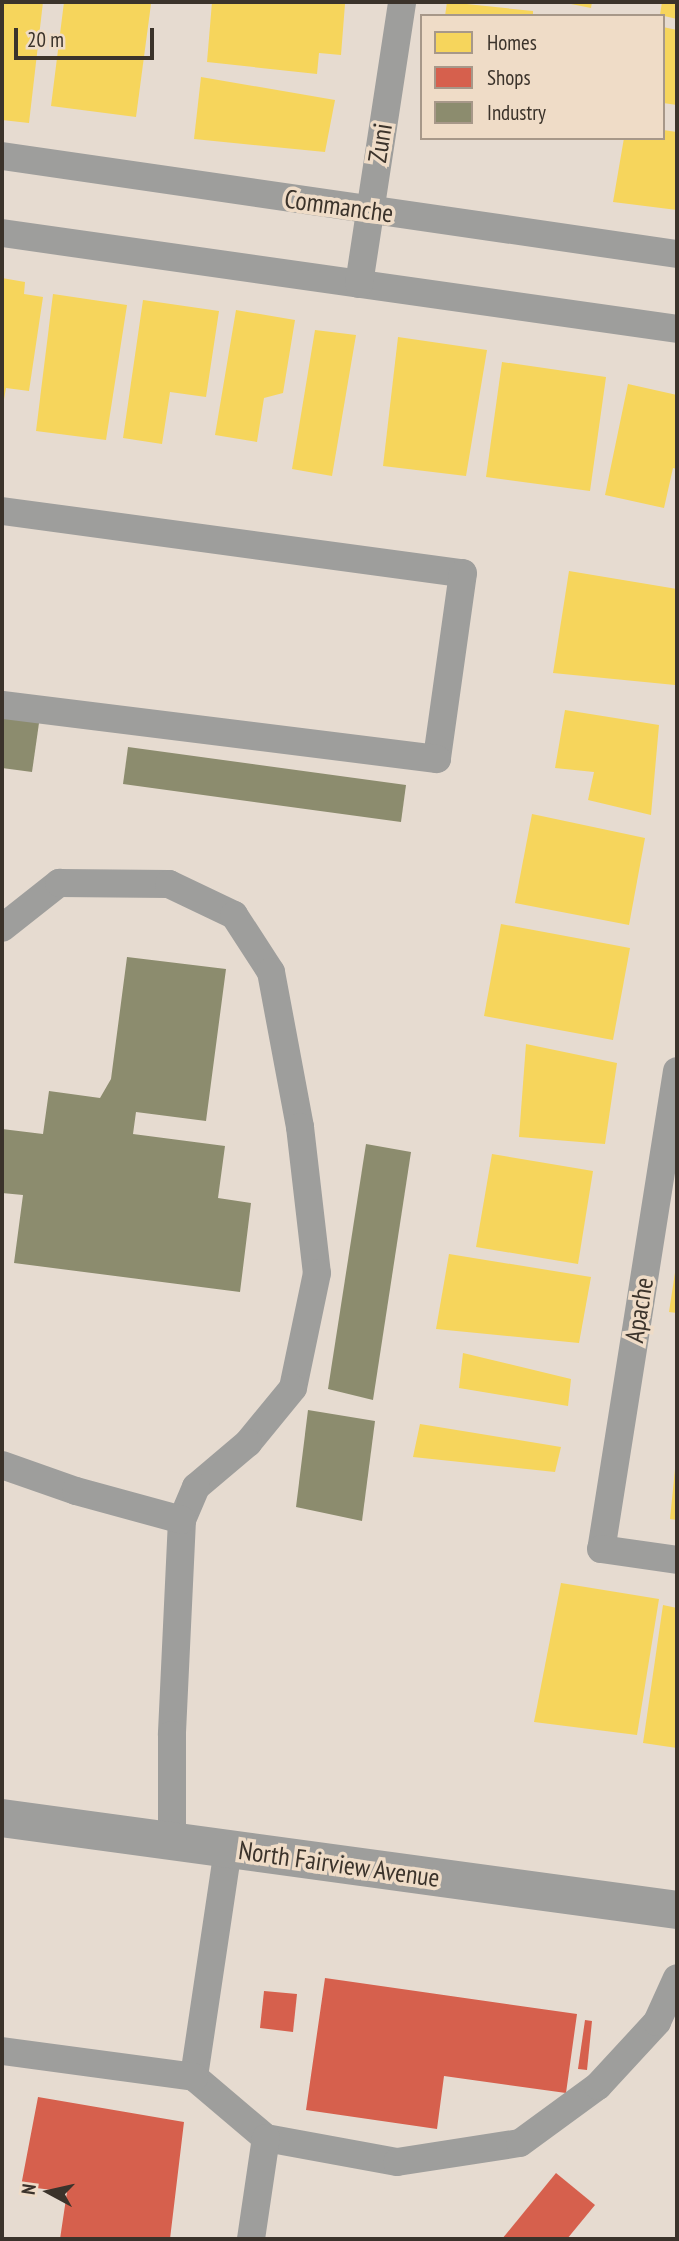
<!DOCTYPE html>
<html>
<head>
<meta charset="utf-8">
<style>
  body { margin:0 }
  #map { position:relative; width:679px; height:2241px; overflow:hidden; background:#e6dbd0; font-family:"PT Sans Narrow",sans-serif }
  div>[style] { position:absolute }
  .homes>* { inset:0; background:#f6d55c }
  .shops>* { inset:0; background:#d6604d }
  .industry>* { inset:0; background:#8c8c6e }
  .service>* { height:28px; margin:-14px; padding:0 14px; transform-origin:14px; border-radius:14px; background:#9e9e9c }
  .tertiary>* { height:38px; margin:-19px; padding:0 19px; transform-origin:19px; border-radius:19px; background:#9e9e9c }
  span { translate:-50% -50%; white-space:nowrap; text-align:center; line-height:1.15; -webkit-text-stroke:7px #efdcc7; paint-order:stroke }
  .street-label { font-size:26px; color:#3b332b }
  .frame { position:absolute; inset:0; border:4px solid #3b332b; pointer-events:none }
  .legend { position:absolute; left:420px; top:14px; width:245px; height:126px; box-sizing:border-box; background:#efdcc7; border:2px solid #a79889; margin:0; padding:9px 12px; list-style:none; font-size:21px; color:#3b332b }
  .legend li { display:flex; align-items:center; gap:14px; height:35px }
  .legend b { width:35px; border:2px solid #a79889 }
  .north { position:absolute; left:14px; top:2157px; width:70px; height:70px; -webkit-text-stroke:5px #efdcc7; paint-order:stroke; rotate:278deg; font-size:19px; font-weight:700; line-height:28px; text-align:center; color:#3b332b }
  .north::after { content:''; display:block; margin:auto; width:24px; height:32px; background:#3b332b; clip-path:polygon(50% 0,100% 100%,50% 72%,0 100%) }
  .scale { position:absolute; left:14px; top:28px; width:140px; height:32px; box-sizing:border-box; border:4px solid #3b332b; border-top:0; padding-left:9px; font-size:21px; line-height:24px; white-space:nowrap; color:#3b332b; -webkit-text-stroke:5px #efdcc7; paint-order:stroke }
</style>
</head>
<body>
<div id="map">
  <div class="homes">
    <i style="clip-path:polygon(2px 2px,43px 2px,29px 123px,2px 120px)"></i>
    <i style="clip-path:polygon(64px 2px,151px 4px,136px 117px,51px 106px)"></i>
    <i style="clip-path:polygon(212px 2px,345px 4px,341px 55px,319px 53px,317px 74px,207px 62px)"></i>
    <i style="clip-path:polygon(447px 2px,533px 11px,533px 16px,445px 16px)"></i>
    <i style="clip-path:polygon(561px 2px,592px 2px,591px 8px)"></i>
    <i style="clip-path:polygon(662px 2px,677px 2px,677px 19px,660px 15px)"></i>
    <i style="clip-path:polygon(663px 27px,677px 30px,677px 105px,663px 103px)"></i>
    <i style="clip-path:polygon(201px 77px,335px 100px,325px 152px,194px 139px)"></i>
    <i style="clip-path:polygon(663px 130px,677px 132px,677px 210px,613px 202px,624px 138px,663px 138px)"></i>
    <i style="clip-path:polygon(2px 278px,25px 282px,24px 294px,43px 297px,29px 391px,6px 388px,3px 405px)"></i>
    <i style="clip-path:polygon(53px 294px,127px 305px,106px 440px,36px 431px)"></i>
    <i style="clip-path:polygon(143px 300px,219px 311px,206px 397px,170px 392px,162px 444px,123px 438px)"></i>
    <i style="clip-path:polygon(236px 310px,295px 320px,283px 393px,264px 398px,257px 442px,215px 435px)"></i>
    <i style="clip-path:polygon(315px 330px,356px 335px,332px 476px,292px 469px)"></i>
    <i style="clip-path:polygon(398px 337px,487px 350px,466px 476px,383px 466px)"></i>
    <i style="clip-path:polygon(502px 362px,606px 377px,590px 491px,486px 477px)"></i>
    <i style="clip-path:polygon(628px 384px,677px 395px,677px 469px,673px 468px,664px 508px,605px 495px)"></i>
    <i style="clip-path:polygon(569px 571px,677px 589px,675px 685px,553px 673px)"></i>
    <i style="clip-path:polygon(565px 710px,659px 725px,651px 815px,588px 800px,594px 772px,555px 768px)"></i>
    <i style="clip-path:polygon(532px 814px,645px 838px,629px 925px,515px 903px)"></i>
    <i style="clip-path:polygon(501px 924px,630px 948px,613px 1040px,484px 1016px)"></i>
    <i style="clip-path:polygon(526px 1044px,617px 1063px,605px 1144px,519px 1137px)"></i>
    <i style="clip-path:polygon(492px 1154px,593px 1171px,578px 1264px,476px 1247px)"></i>
    <i style="clip-path:polygon(449px 1254px,591px 1277px,579px 1343px,436px 1329px)"></i>
    <i style="clip-path:polygon(676px 1266px,677px 1266px,677px 1313px,669px 1312px)"></i>
    <i style="clip-path:polygon(463px 1353px,571px 1379px,568px 1406px,459px 1388px)"></i>
    <i style="clip-path:polygon(420px 1424px,561px 1447px,555px 1472px,413px 1457px)"></i>
    <i style="clip-path:polygon(675px 1469px,677px 1469px,677px 1520px,670px 1519px)"></i>
    <i style="clip-path:polygon(561px 1583px,659px 1599px,637px 1735px,534px 1722px)"></i>
    <i style="clip-path:polygon(663px 1605px,677px 1608px,677px 1748px,643px 1743px)"></i>
  </div>
  <div class="shops">
    <i style="clip-path:polygon(325px 1978px,577px 2014px,566px 2093px,444px 2076px,437px 2129px,306px 2110px)"></i>
    <i style="clip-path:polygon(264px 1991px,297px 1994px,293px 2032px,260px 2028px)"></i>
    <i style="clip-path:polygon(585px 2020px,592px 2021px,587px 2070px,578px 2069px)"></i>
    <i style="clip-path:polygon(38px 2097px,184px 2122px,170px 2239px,60px 2239px,67px 2192px,21px 2186px)"></i>
    <i style="clip-path:polygon(556px 2173px,595px 2205px,567px 2239px,502px 2239px)"></i>
  </div>
  <div class="industry">
    <i style="clip-path:polygon(2px 716px,39px 723px,32px 772px,2px 768px)"></i>
    <i style="clip-path:polygon(128px 747px,406px 785px,401px 822px,123px 784px)"></i>
    <i style="clip-path:polygon(127px 957px,226px 969px,206px 1121px,136px 1112px,133px 1134px,225px 1146px,218px 1198px,251px 1203px,240px 1292px,14px 1263px,23px 1195px,2px 1193px,2px 1129px,43px 1134px,49px 1091px,100px 1098px,111px 1079px)"></i>
    <i style="clip-path:polygon(366px 1144px,411px 1152px,373px 1400px,328px 1389px)"></i>
    <i style="clip-path:polygon(308px 1410px,375px 1421px,362px 1521px,296px 1507px)"></i>
  </div>
  <div class="service">
    <i style="left:2px;top:156px;width:682px;rotate:8.26deg"></i>
    <i style="left:2px;top:233px;width:682px;rotate:8.09deg"></i>
    <i style="left:359px;top:284px;width:285px;rotate:-81.3deg"></i>
    <i style="left:2px;top:511px;width:465px;rotate:7.7deg"></i>
    <i style="left:463px;top:573px;width:188px;rotate:98deg"></i>
    <i style="left:437px;top:759px;width:438px;rotate:-172.9deg"></i>
    <i style="left:2px;top:928px;width:73px;rotate:-38.3deg"></i>
    <i style="left:59px;top:883px;width:110px;rotate:0.5deg"></i>
    <i style="left:169px;top:884px;width:72px;rotate:25.5deg"></i>
    <i style="left:234px;top:915px;width:68px;rotate:57deg"></i>
    <i style="left:271px;top:972px;width:158px;rotate:79.4deg"></i>
    <i style="left:300px;top:1127px;width:147px;rotate:83.4deg"></i>
    <i style="left:317px;top:1273px;width:117px;rotate:101.8deg"></i>
    <i style="left:293px;top:1388px;width:71px;rotate:129.3deg"></i>
    <i style="left:248px;top:1443px;width:68px;rotate:139.8deg"></i>
    <i style="left:196px;top:1487px;width:36px;rotate:113deg"></i>
    <i style="left:182px;top:1520px;width:215px;rotate:92.7deg"></i>
    <i style="left:172px;top:1735px;width:106px;rotate:90deg"></i>
    <i style="left:677px;top:1071px;width:484px;rotate:99deg"></i>
    <i style="left:601px;top:1549px;width:77px;rotate:8.2deg"></i>
    <i style="left:2px;top:1465px;width:78px;rotate:19.4deg"></i>
    <i style="left:76px;top:1491px;width:110px;rotate:15.3deg"></i>
    <i style="left:228px;top:1849px;width:231px;rotate:98.5deg"></i>
    <i style="left:194px;top:2077px;width:94px;rotate:40.3deg"></i>
    <i style="left:266px;top:2138px;width:133px;rotate:10.4deg"></i>
    <i style="left:397px;top:2162px;width:124px;rotate:-8.8deg"></i>
    <i style="left:520px;top:2143px;width:97px;rotate:-36.2deg"></i>
    <i style="left:598px;top:2086px;width:87px;rotate:-47.3deg"></i>
    <i style="left:657px;top:2022px;width:48px;rotate:-65.6deg"></i>
    <i style="left:2px;top:2051px;width:194px;rotate:7.7deg"></i>
    <i style="left:251px;top:2239px;width:102px;rotate:-81.6deg"></i>
  </div>
  <div class="tertiary">
    <i style="left:2px;top:1818px;width:681px;rotate:7.76deg"></i>
  </div>
  <div class="street-label">
    <span style="left:380px;top:143px;rotate:-81deg">Zuni</span>
    <span style="left:339px;top:206px;rotate:8deg">Commanche</span>
    <span style="left:639px;top:1310px;rotate:-81deg">Apache</span>
    <span style="left:339px;top:1864px;rotate:8deg">North Fairview Avenue</span>
  </div>
  <div class="frame"></div>
  <ul class="legend">
  <li><b style="height:19px;background:#f6d55c"></b>Homes</li>
  <li><b style="height:19px;background:#d6604d"></b>Shops</li>
  <li><b style="height:19px;background:#8c8c6e"></b>Industry</li>
  </ul>
  <div class="north">N</div>
  <div class="scale">20 m</div>
</div>
</body>
</html>
